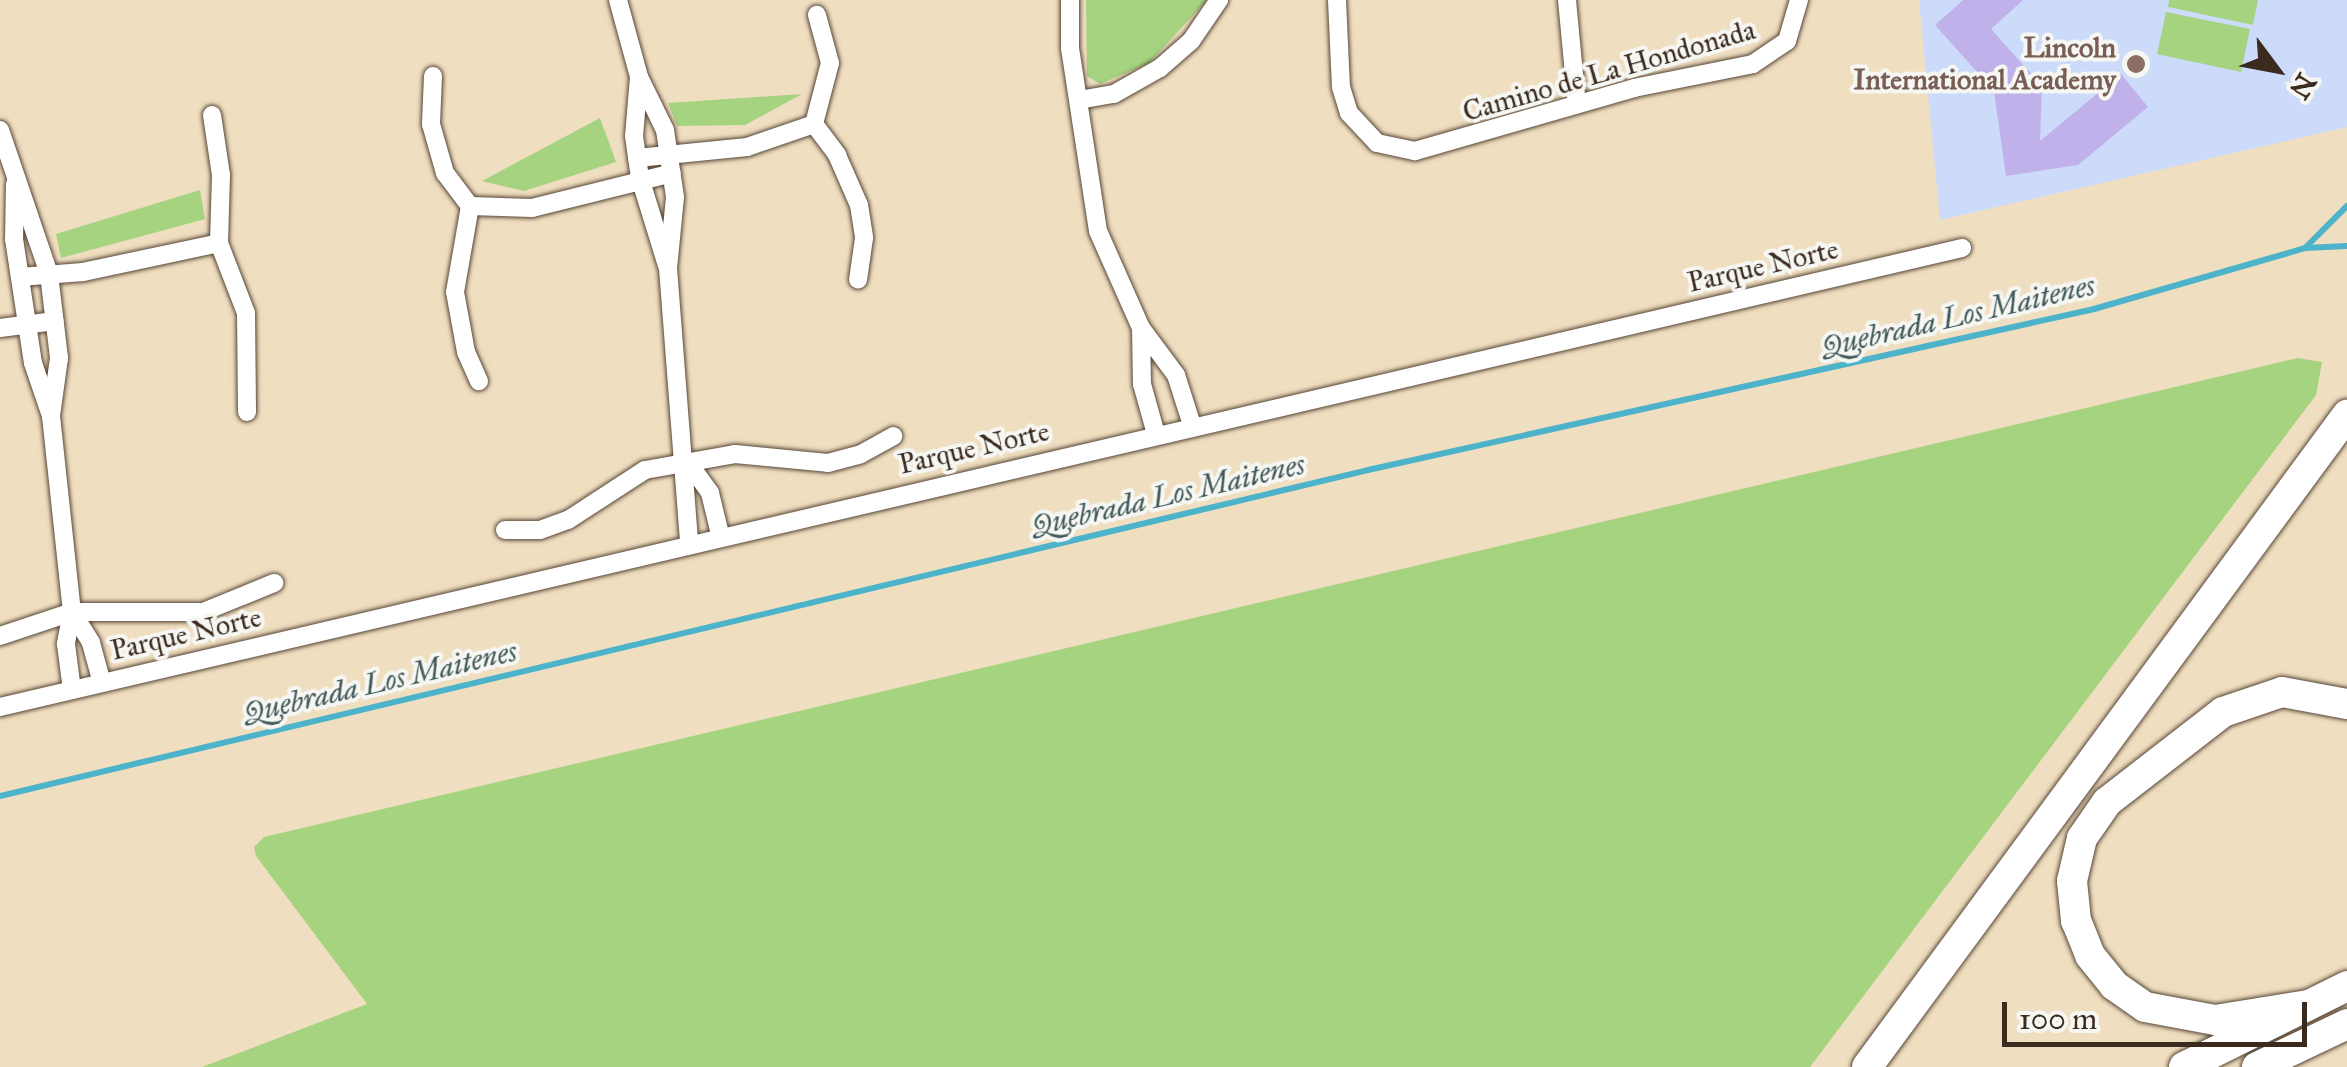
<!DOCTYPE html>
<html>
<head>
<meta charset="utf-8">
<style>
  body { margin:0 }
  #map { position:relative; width:2347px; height:1067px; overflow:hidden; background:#f0dec0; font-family:"IM FELL Great Primer",serif }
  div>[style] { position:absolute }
  .built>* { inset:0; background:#ccdbfa }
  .green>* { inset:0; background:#a5d380 }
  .stream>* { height:6px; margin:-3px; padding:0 3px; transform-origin:3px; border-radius:3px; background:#4cb3cb }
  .building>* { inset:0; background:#c0b1ea }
  .roads { filter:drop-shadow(0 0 2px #564536) drop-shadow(0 0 2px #564536) }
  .street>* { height:18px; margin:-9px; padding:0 9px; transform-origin:9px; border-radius:9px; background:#fff }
  .highway>* { height:30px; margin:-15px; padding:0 15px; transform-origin:15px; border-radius:15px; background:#fff }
  .dots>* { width:28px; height:28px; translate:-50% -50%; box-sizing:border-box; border:5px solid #f6f6f2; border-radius:50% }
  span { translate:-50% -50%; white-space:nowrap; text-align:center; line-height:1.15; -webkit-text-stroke:8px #f6f6f2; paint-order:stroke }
  .education-label { font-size:28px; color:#785e54; font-weight:700 }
  .right { translate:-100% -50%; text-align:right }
  .street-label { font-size:28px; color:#3b2a1e }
  .water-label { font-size:30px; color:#415a5b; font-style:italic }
  .north { position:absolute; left:2227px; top:20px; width:100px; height:100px; -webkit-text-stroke:8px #f6f6f2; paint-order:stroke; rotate:122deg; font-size:28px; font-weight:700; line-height:40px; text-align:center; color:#3b2a1e }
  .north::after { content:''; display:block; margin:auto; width:35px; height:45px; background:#3b2a1e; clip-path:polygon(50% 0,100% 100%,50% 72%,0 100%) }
  .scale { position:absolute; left:2002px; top:1002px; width:305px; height:45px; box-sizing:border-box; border:5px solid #3b2a1e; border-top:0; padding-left:12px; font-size:30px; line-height:35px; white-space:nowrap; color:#3b2a1e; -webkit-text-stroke:8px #f6f6f2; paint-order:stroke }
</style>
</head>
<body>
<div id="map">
  <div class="built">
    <i style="clip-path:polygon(1919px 0,2347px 0,2347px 127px,1940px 220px)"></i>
  </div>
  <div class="green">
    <i style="clip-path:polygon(1086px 0,1207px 0,1149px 63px,1100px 84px,1087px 76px)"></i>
    <i style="clip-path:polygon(2169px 0,2258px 0,2253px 25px,2168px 7px)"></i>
    <i style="clip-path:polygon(2166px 12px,2250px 29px,2241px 72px,2157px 54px)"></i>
    <i style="clip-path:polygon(802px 94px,745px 125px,677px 126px,668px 103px)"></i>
    <i style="clip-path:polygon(600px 118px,616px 162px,524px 191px,482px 181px)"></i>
    <i style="clip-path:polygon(200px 190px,205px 219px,61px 258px,56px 234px)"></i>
    <i style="clip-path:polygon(2298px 358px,2322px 362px,2316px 395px,1810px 1067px,202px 1067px,367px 1004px,256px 856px,254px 847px,264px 837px)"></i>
  </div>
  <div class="stream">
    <i style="left:2306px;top:247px;width:58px;rotate:-45deg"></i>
    <i style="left:0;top:796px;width:1406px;rotate:-13.4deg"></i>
    <i style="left:1368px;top:470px;width:744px;rotate:-12.5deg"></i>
    <i style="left:2094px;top:309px;width:220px;rotate:-16.1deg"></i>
    <i style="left:2305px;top:248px;width:42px;rotate:-2.7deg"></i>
  </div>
  <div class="building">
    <i style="clip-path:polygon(1963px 0,2023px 0,1991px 29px,2042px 86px,2040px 141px,2121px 74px,2148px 107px,2078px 165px,2006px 176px,1994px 91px,1935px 25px)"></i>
  </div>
  <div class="roads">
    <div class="street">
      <i style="left:618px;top:0;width:80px;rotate:74.7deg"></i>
      <i style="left:639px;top:77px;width:59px;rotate:63.9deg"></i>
      <i style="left:665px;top:130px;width:68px;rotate:81.5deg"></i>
      <i style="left:675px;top:197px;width:71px;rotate:95.6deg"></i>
      <i style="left:668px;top:268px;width:274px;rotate:85.6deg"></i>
      <i style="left:1070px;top:0;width:48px;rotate:90deg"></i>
      <i style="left:1070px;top:48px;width:185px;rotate:81.3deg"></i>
      <i style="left:1098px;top:231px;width:106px;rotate:66.1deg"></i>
      <i style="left:1141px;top:328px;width:59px;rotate:53.3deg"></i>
      <i style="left:1176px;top:375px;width:52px;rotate:72.3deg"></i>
      <i style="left:1337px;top:0;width:87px;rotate:87.4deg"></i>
      <i style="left:1341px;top:87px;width:27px;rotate:73deg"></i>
      <i style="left:1349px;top:113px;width:41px;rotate:47deg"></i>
      <i style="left:1377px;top:143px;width:39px;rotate:12deg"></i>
      <i style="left:1415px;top:151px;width:228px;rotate:-16deg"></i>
      <i style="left:1634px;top:88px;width:121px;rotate:-11.4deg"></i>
      <i style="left:1753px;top:64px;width:41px;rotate:-34.1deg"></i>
      <i style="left:1787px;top:41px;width:43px;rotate:-73.7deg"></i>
      <i style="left:1567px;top:0;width:105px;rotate:84.6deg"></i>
      <i style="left:433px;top:76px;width:48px;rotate:92.4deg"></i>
      <i style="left:431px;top:124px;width:51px;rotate:74.1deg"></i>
      <i style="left:445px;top:173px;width:41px;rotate:52.9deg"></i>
      <i style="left:470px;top:206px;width:62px;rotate:1.8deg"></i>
      <i style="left:532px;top:208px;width:144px;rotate:-14deg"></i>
      <i style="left:639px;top:77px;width:59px;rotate:94.8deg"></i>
      <i style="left:634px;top:136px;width:42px;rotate:81.9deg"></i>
      <i style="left:640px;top:178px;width:92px;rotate:72.9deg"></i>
      <i style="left:1079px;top:100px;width:36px;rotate:-10deg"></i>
      <i style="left:1114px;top:94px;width:53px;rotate:-29.5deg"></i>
      <i style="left:1160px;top:68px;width:41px;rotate:-41.1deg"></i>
      <i style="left:1191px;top:41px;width:50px;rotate:-55.7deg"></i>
      <i style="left:212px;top:115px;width:61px;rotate:81.5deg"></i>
      <i style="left:221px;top:175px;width:68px;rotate:91.7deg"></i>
      <i style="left:219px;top:243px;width:75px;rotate:68.9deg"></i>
      <i style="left:246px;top:313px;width:99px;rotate:89.4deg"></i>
      <i style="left:814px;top:124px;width:39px;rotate:53deg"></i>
      <i style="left:837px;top:155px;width:55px;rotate:66.3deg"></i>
      <i style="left:859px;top:205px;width:33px;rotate:81deg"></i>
      <i style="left:864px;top:238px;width:42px;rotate:98.1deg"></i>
      <i style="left:0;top:130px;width:152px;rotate:71.2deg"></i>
      <i style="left:49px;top:274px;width:85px;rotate:83.2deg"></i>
      <i style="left:59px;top:358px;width:59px;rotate:97.9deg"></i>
      <i style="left:51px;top:416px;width:197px;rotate:83.9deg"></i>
      <i style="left:72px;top:612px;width:33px;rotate:101deg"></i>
      <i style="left:66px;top:644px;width:46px;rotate:82.6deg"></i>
      <i style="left:637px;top:158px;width:111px;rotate:-5.7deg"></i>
      <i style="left:747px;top:147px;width:71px;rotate:-18.9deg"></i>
      <i style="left:814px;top:124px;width:63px;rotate:-75.3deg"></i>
      <i style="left:830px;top:63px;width:50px;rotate:-105.2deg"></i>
      <i style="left:15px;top:184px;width:55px;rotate:91deg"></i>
      <i style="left:14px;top:239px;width:125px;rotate:81.3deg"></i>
      <i style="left:33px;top:363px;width:56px;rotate:71.2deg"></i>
      <i style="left:470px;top:206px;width:87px;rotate:99.9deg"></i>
      <i style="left:455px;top:292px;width:61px;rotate:79.6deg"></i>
      <i style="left:466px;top:352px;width:32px;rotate:66deg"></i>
      <i style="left:20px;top:277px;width:63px;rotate:-4.5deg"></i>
      <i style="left:83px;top:272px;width:139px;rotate:-12deg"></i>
      <i style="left:0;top:328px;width:55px;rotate:-7.3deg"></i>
      <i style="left:1141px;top:328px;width:56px;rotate:89deg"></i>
      <i style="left:1142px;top:384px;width:52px;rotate:74.4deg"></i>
      <i style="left:687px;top:461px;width:39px;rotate:54deg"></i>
      <i style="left:710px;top:493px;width:42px;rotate:76.3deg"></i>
      <i style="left:505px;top:530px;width:35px"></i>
      <i style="left:540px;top:530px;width:30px;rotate:-20deg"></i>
      <i style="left:568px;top:520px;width:92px;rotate:-33deg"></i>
      <i style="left:645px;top:470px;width:91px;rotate:-10.1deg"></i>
      <i style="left:735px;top:454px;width:93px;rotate:5.5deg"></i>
      <i style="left:828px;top:463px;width:34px;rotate:-15deg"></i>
      <i style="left:861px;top:454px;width:37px;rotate:-29deg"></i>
      <i style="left:72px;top:612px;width:36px;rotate:58deg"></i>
      <i style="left:91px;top:643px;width:41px;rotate:74.6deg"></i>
      <i style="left:0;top:636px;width:76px;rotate:-18.4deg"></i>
      <i style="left:72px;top:612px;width:131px"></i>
      <i style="left:203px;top:612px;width:77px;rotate:-22.2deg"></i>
      <i style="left:0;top:707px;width:2015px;rotate:-13.17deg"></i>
    </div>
    <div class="highway">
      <i style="left:2308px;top:1005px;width:94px;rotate:170.8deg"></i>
      <i style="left:2215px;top:1020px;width:71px;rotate:-169.5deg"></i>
      <i style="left:2145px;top:1007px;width:38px;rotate:-145deg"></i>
      <i style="left:2114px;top:985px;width:38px;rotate:-129deg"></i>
      <i style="left:2090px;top:955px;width:37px;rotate:-112deg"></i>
      <i style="left:2076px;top:921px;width:40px;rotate:-95.7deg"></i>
      <i style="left:2072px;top:881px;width:44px;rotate:-76.9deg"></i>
      <i style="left:2082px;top:838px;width:44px;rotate:-55.2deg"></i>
      <i style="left:2107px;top:802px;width:147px;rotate:-37.8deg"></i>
      <i style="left:2223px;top:712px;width:62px;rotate:-18.7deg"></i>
      <i style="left:2282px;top:692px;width:66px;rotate:10.5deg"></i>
      <i style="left:1867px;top:1067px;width:810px;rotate:-53.64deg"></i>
      <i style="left:2184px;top:1067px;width:182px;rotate:-26.4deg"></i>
      <i style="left:2257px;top:1067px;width:100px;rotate:-25.5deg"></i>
    </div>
  </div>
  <div class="dots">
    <i style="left:2136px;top:64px;background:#8d6e63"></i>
  </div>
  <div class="education-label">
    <span class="right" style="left:2116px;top:64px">Lincoln<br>International Academy</span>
  </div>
  <div class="street-label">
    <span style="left:1609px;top:71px;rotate:-16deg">Camino de La Hondonada</span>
    <span style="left:1763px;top:266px;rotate:-13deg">Parque Norte</span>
    <span style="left:974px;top:448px;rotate:-13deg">Parque Norte</span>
    <span style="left:186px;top:634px;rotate:-13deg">Parque Norte</span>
  </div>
  <div class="water-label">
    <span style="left:1958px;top:316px;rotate:-13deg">Quebrada Los Maitenes</span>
    <span style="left:1168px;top:495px;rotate:-13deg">Quebrada Los Maitenes</span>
    <span style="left:380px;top:682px;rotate:-13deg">Quebrada Los Maitenes</span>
  </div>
  <div class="north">N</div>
  <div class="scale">100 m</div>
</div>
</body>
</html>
